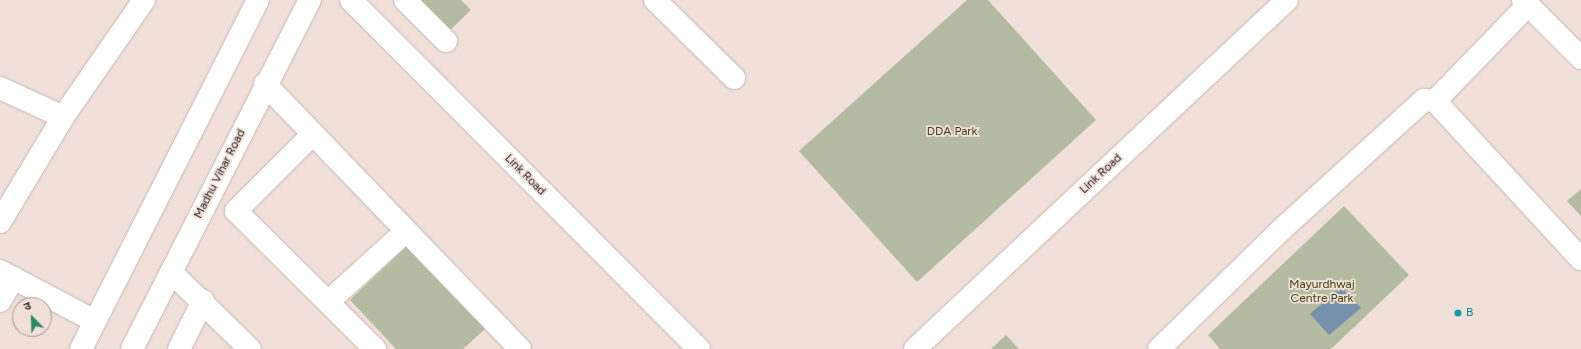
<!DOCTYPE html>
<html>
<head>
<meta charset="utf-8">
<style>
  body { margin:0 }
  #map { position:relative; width:1581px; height:349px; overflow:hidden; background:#f0e0d9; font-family:Figtree,"Noto Sans Devanagari",sans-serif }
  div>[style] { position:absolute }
  .green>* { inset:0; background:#b4bba0 }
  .water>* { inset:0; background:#7791ad }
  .roads { filter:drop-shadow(0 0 1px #c7b7b1) drop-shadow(0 0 1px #c7b7b1) }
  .minor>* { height:22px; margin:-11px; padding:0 11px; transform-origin:11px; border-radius:11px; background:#fff }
  .dots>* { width:11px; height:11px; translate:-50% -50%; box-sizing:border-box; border:2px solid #f0e0d9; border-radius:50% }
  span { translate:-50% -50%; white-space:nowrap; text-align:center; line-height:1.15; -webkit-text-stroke:3.5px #f0e0d9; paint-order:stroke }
  .park-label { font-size:12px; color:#3a4306 }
  .street-label { font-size:12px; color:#2c2624 }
  .culture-label { font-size:12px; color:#0d838f }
  .left { translate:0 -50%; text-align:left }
  .north { position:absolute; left:12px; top:297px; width:40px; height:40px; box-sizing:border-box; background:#f0e0d9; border:1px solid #a29691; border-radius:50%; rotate:337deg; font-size:11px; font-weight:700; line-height:16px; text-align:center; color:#2c2624 }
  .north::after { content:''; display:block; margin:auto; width:14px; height:18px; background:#288a63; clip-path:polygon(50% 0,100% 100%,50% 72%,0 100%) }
</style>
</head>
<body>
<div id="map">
  <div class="green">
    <i style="clip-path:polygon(419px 0,461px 0,471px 10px,449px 31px)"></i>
    <i style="clip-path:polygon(967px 0,988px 0,1096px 120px,917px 282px,799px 151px)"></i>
    <i style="clip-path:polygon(1581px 189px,1581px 216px,1567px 201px)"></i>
    <i style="clip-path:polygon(1344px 206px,1409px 275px,1331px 349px,1220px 349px,1208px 335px)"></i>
    <i style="clip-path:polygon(409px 244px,487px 327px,463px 349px,396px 349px,350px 300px)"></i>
    <i style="clip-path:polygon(1006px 335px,1019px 349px,991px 349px)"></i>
  </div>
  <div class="water">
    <i style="clip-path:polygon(1341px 287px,1361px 308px,1329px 335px,1310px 314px)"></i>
  </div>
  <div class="roads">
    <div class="minor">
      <i style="left:351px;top:0;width:493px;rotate:45.1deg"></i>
      <i style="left:405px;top:0;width:58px;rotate:45deg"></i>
      <i style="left:655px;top:0;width:111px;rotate:44.6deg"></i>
      <i style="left:1523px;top:0;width:82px;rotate:45deg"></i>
      <i style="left:265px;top:84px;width:368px;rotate:46.1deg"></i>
      <i style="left:0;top:88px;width:69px;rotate:24.7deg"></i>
      <i style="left:1435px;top:101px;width:134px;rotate:-45.9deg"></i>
      <i style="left:313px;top:134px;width:109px;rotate:135deg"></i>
      <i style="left:236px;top:211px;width:196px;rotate:44.8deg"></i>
      <i style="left:0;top:222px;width:122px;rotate:-59deg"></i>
      <i style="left:63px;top:117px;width:142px;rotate:-55.3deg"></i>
      <i style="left:0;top:271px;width:107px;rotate:27.8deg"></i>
      <i style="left:171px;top:272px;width:110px;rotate:44.3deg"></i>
      <i style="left:0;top:301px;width:27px;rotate:-59deg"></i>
      <i style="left:328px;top:302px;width:105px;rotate:-42.3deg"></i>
      <i style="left:81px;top:349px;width:391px;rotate:-63.1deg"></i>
      <i style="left:132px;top:349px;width:392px;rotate:-63deg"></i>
      <i style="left:179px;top:349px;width:54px;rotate:-63.4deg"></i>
      <i style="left:915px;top:349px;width:510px;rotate:-43.17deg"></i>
      <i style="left:1159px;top:349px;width:170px;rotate:-44.3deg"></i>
      <i style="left:1281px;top:230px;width:193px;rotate:-42.3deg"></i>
      <i style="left:1424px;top:100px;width:11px;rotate:5deg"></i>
      <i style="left:1435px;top:101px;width:215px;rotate:47.3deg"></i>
    </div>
  </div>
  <div class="dots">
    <i style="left:1458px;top:313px;background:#0f9aa8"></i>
  </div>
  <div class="park-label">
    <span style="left:952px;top:132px">DDA Park</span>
    <span style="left:1322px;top:292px">Mayurdhwaj<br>Centre Park</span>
  </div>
  <div class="street-label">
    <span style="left:220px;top:174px;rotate:-63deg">Madhu Vihar Road</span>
    <span style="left:1101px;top:174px;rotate:-43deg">Link Road</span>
    <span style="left:525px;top:175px;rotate:45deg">Link Road</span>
  </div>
  <div class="culture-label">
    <span class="left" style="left:1466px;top:313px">B</span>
  </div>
  <div class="north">उ</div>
</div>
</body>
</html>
